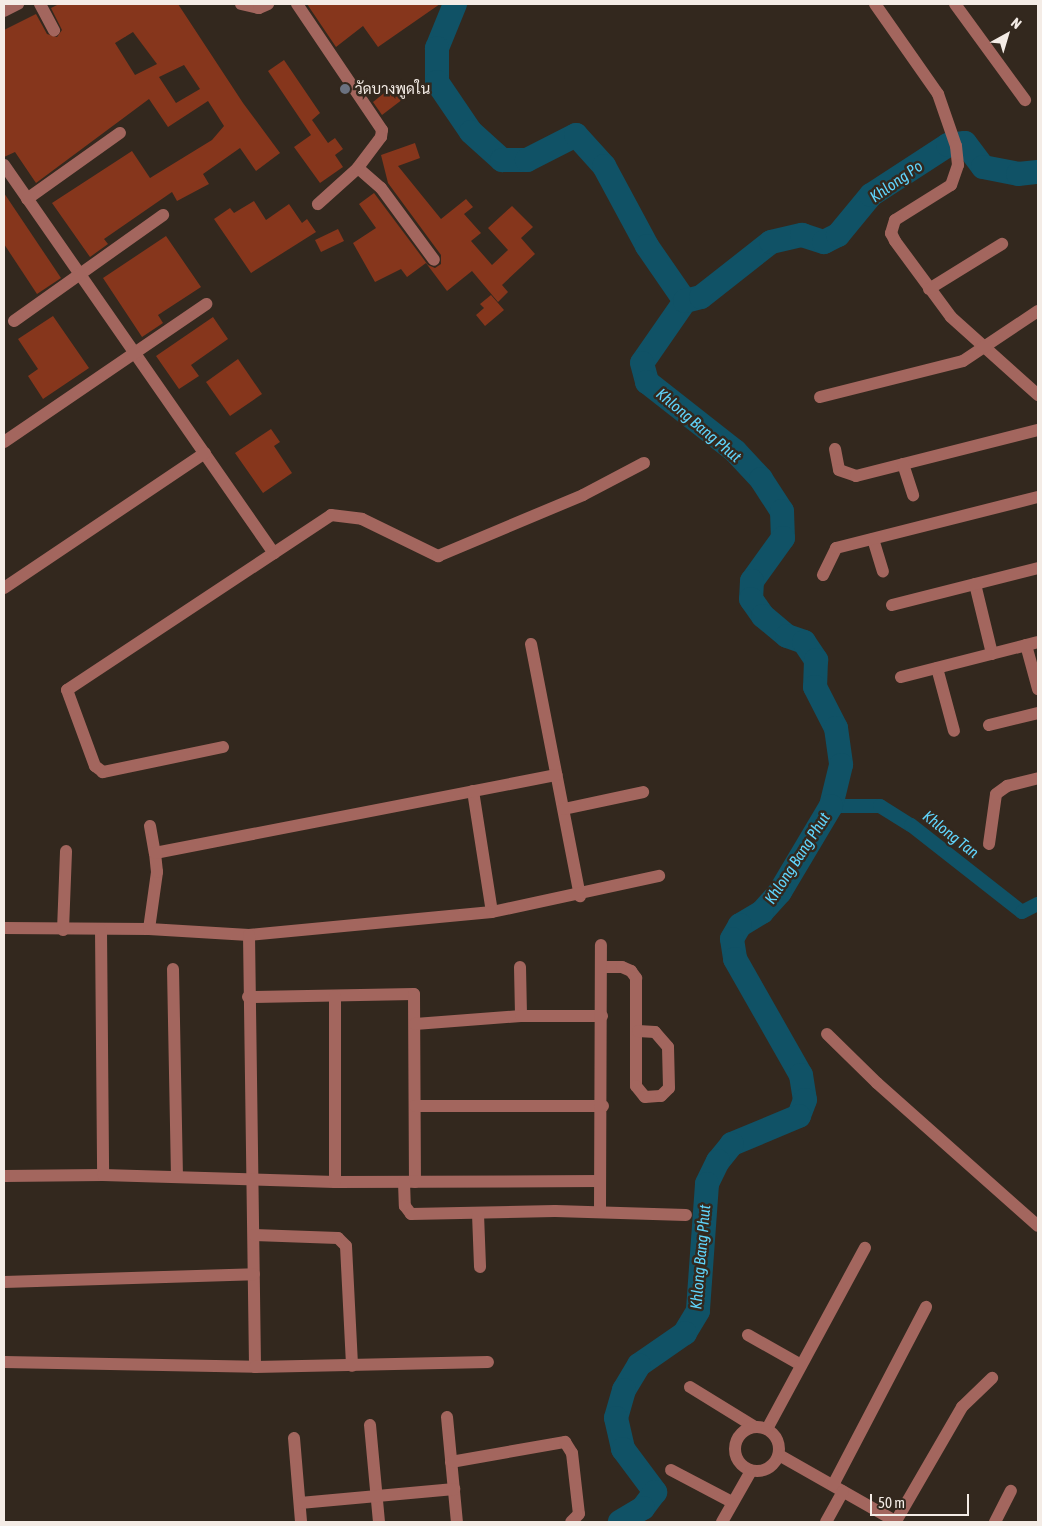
<!DOCTYPE html>
<html>
<head>
<meta charset="utf-8">
<style>
  body { margin:0 }
  #map { position:relative; width:1042px; height:1526px; overflow:hidden; background:#33281e; font-family:"Asap Condensed",Sarabun,sans-serif }
  div>[style] { position:absolute }
  .canal>* { height:14px; margin:-7px; padding:0 7px; transform-origin:7px; border-radius:7px; background:#105266 }
  .river>* { height:24px; margin:-12px; padding:0 12px; transform-origin:12px; border-radius:12px; background:#105266 }
  .building>* { inset:0; background:#86361c }
  .minor>* { height:12px; margin:-6px; padding:0 6px; transform-origin:6px; border-radius:6px; background:#a3665e }
  .minor>.ring { margin:-6px; padding:0; box-sizing:content-box; background:none; border:12px solid #a3665e; border-radius:50% }
  .dots>* { width:14px; height:14px; translate:-50% -50%; box-sizing:border-box; border:2px solid #33281e; border-radius:50% }
  span { translate:-50% -50%; white-space:nowrap; text-align:center; line-height:1.15; -webkit-text-stroke:5px #33281e; paint-order:stroke }
  .poi-label { font-size:15px; color:#f4ece6 }
  .left { translate:0 -50%; text-align:left }
  .water-label { font-size:16px; color:#60d4fb; font-style:italic }
  .frame { position:absolute; inset:0; border:5px solid #f4ece6; pointer-events:none }
  .north { position:absolute; left:982px; top:10px; width:50px; height:50px; -webkit-text-stroke:4px #33281e; paint-order:stroke; rotate:39deg; font-size:14px; font-weight:700; line-height:20px; text-align:center; color:#f4ece6 }
  .north::after { content:''; display:block; margin:auto; width:18px; height:22px; background:#f4ece6; clip-path:polygon(50% 0,100% 100%,50% 72%,0 100%) }
  .scale { position:absolute; left:870px; top:1494px; width:99px; height:22px; box-sizing:border-box; border:2px solid #f4ece6; border-top:0; padding-left:6px; font-size:15px; line-height:18px; white-space:nowrap; color:#f4ece6; -webkit-text-stroke:4px #33281e; paint-order:stroke }
</style>
</head>
<body>
<div id="map">
  <div class="canal">
    <i style="left:831px;top:806px;width:49px"></i>
    <i style="left:880px;top:806px;width:36px;rotate:32deg"></i>
    <i style="left:911px;top:825px;width:141px;rotate:38.1deg"></i>
    <i style="left:1022px;top:912px;width:18px;rotate:-27deg"></i>
  </div>
  <div class="river">
    <i style="left:455px;top:4px;width:48px;rotate:112.2deg"></i>
    <i style="left:437px;top:48px;width:34px;rotate:90deg"></i>
    <i style="left:437px;top:82px;width:60px;rotate:55.8deg"></i>
    <i style="left:471px;top:132px;width:42px;rotate:42.1deg"></i>
    <i style="left:502px;top:160px;width:25px"></i>
    <i style="left:527px;top:160px;width:55px;rotate:-27deg"></i>
    <i style="left:576px;top:135px;width:42px;rotate:47.9deg"></i>
    <i style="left:604px;top:166px;width:91px;rotate:61.7deg"></i>
    <i style="left:647px;top:246px;width:67px;rotate:55.4deg"></i>
    <i style="left:685px;top:301px;width:75px;rotate:124.7deg"></i>
    <i style="left:642px;top:363px;width:20px;rotate:75deg"></i>
    <i style="left:647px;top:382px;width:112px;rotate:38.1deg"></i>
    <i style="left:735px;top:451px;width:38px;rotate:47deg"></i>
    <i style="left:761px;top:479px;width:38px;rotate:57deg"></i>
    <i style="left:782px;top:511px;width:27px;rotate:88deg"></i>
    <i style="left:783px;top:538px;width:53px;rotate:125.8deg"></i>
    <i style="left:752px;top:581px;width:18px;rotate:93deg"></i>
    <i style="left:751px;top:599px;width:21px;rotate:55deg"></i>
    <i style="left:763px;top:616px;width:31px;rotate:40deg"></i>
    <i style="left:787px;top:636px;width:18px;rotate:19deg"></i>
    <i style="left:804px;top:642px;width:22px;rotate:56deg"></i>
    <i style="left:816px;top:660px;width:27px;rotate:92deg"></i>
    <i style="left:815px;top:687px;width:46px;rotate:62.9deg"></i>
    <i style="left:836px;top:728px;width:37px;rotate:82deg"></i>
    <i style="left:841px;top:765px;width:42px;rotate:103.7deg"></i>
    <i style="left:831px;top:806px;width:100px;rotate:120.7deg"></i>
    <i style="left:780px;top:892px;width:27px;rotate:132deg"></i>
    <i style="left:762px;top:912px;width:26px;rotate:149deg"></i>
    <i style="left:740px;top:925px;width:16px;rotate:120deg"></i>
    <i style="left:732px;top:939px;width:20px;rotate:81deg"></i>
    <i style="left:735px;top:959px;width:133px;rotate:60.4deg"></i>
    <i style="left:801px;top:1075px;width:25px;rotate:81deg"></i>
    <i style="left:805px;top:1100px;width:17px;rotate:111deg"></i>
    <i style="left:799px;top:1116px;width:73px;rotate:157.3deg"></i>
    <i style="left:732px;top:1144px;width:22px;rotate:129deg"></i>
    <i style="left:718px;top:1161px;width:25px;rotate:116deg"></i>
    <i style="left:707px;top:1184px;width:127px;rotate:94.1deg"></i>
    <i style="left:698px;top:1311px;width:26px;rotate:121deg"></i>
    <i style="left:685px;top:1333px;width:56px;rotate:145.2deg"></i>
    <i style="left:639px;top:1365px;width:29px;rotate:121deg"></i>
    <i style="left:624px;top:1390px;width:29px;rotate:106deg"></i>
    <i style="left:616px;top:1418px;width:32px;rotate:77deg"></i>
    <i style="left:623px;top:1449px;width:54px;rotate:53.3deg"></i>
    <i style="left:655px;top:1492px;width:20px;rotate:127deg"></i>
    <i style="left:643px;top:1508px;width:27px;rotate:149deg"></i>
    <i style="left:685px;top:301px;width:16px;rotate:-14deg"></i>
    <i style="left:701px;top:297px;width:89px;rotate:-38.2deg"></i>
    <i style="left:771px;top:242px;width:32px;rotate:-13deg"></i>
    <i style="left:802px;top:235px;width:23px;rotate:18deg"></i>
    <i style="left:824px;top:242px;width:16px;rotate:-27deg"></i>
    <i style="left:838px;top:235px;width:52px;rotate:-50.5deg"></i>
    <i style="left:871px;top:195px;width:92px;rotate:-33deg"></i>
    <i style="left:948px;top:145px;width:17px;rotate:-7deg"></i>
    <i style="left:965px;top:143px;width:30px;rotate:53deg"></i>
    <i style="left:983px;top:167px;width:36px;rotate:11deg"></i>
    <i style="left:1018px;top:174px;width:20px;rotate:-6deg"></i>
  </div>
  <div class="building">
    <i style="clip-path:polygon(evenodd,59px 4px,178px 4px,243px 103px,280px 153px,256px 171px,240px 148px,203px 174px,209px 184px,177px 201px,172px 192px,104px 239px,108px 244px,90px 257px,52px 203px,132px 151px,150px 178px,212px 140px,224px 126px,208px 101px,168px 127px,149px 99px,36px 183px,15px 152px,4px 157px,4px 30px,36px 14px,47px 34px,57px 37px,62px 30px,51px 8px,59px 4px,133px 32px,157px 64px,135px 75px,115px 43px,133px 32px,59px 4px,184px 65px,200px 89px,176px 103px,159px 77px,184px 65px)"></i>
    <i style="clip-path:polygon(307px 4px,440px 4px,378px 47px,363px 26px,336px 47px)"></i>
    <i style="clip-path:polygon(284px 60px,320px 113px,312px 120px,328px 143px,335px 138px,343px 149px,335px 155px,343px 167px,320px 183px,294px 147px,311px 135px,268px 71px)"></i>
    <i style="clip-path:polygon(393px 86px,403px 99px,382px 115px,373px 102px)"></i>
    <i style="clip-path:polygon(415px 143px,420px 158px,398px 166px,441px 219px,466px 199px,473px 207px,464px 214px,481px 233px,471px 241px,492px 265px,508px 250px,488px 228px,512px 206px,533px 227px,521px 238px,535px 254px,502px 285px,508px 292px,498px 302px,472px 271px,447px 291px,426px 263px,407px 277px,401px 269px,375px 282px,353px 243px,376px 228px,359px 204px,374px 193px,428px 265px,435px 268px,441px 264px,441px 255px,388px 183px,381px 155px)"></i>
    <i style="clip-path:polygon(4px 193px,61px 278px,37px 294px,4px 244px)"></i>
    <i style="clip-path:polygon(254px 201px,266px 220px,289px 204px,302px 223px,307px 219px,316px 232px,251px 273px,214px 219px,230px 208px,234px 213px)"></i>
    <i style="clip-path:polygon(338px 229px,344px 241px,321px 252px,315px 240px)"></i>
    <i style="clip-path:polygon(166px 236px,201px 287px,158px 315px,163px 323px,142px 337px,103px 278px)"></i>
    <i style="clip-path:polygon(491px 295px,504px 310px,485px 326px,476px 315px,484px 308px,480px 304px)"></i>
    <i style="clip-path:polygon(53px 316px,89px 368px,43px 399px,28px 376px,38px 369px,18px 339px)"></i>
    <i style="clip-path:polygon(213px 317px,228px 339px,191px 365px,199px 376px,179px 389px,156px 356px)"></i>
    <i style="clip-path:polygon(238px 359px,262px 394px,230px 416px,206px 382px)"></i>
    <i style="clip-path:polygon(271px 429px,280px 442px,274px 446px,292px 473px,263px 493px,235px 453px)"></i>
  </div>
  <div class="minor">
    <i style="left:40px;top:4px;width:30px;rotate:62deg"></i>
    <i style="left:241px;top:4px;width:18px;rotate:13deg"></i>
    <i style="left:259px;top:8px;width:10px;rotate:-24deg"></i>
    <i style="left:297px;top:4px;width:152px;rotate:56deg"></i>
    <i style="left:382px;top:130px;width:7px;rotate:98deg"></i>
    <i style="left:381px;top:137px;width:39px;rotate:127deg"></i>
    <i style="left:358px;top:168px;width:54px;rotate:138deg"></i>
    <i style="left:875px;top:4px;width:110px;rotate:55deg"></i>
    <i style="left:938px;top:94px;width:55px;rotate:70.9deg"></i>
    <i style="left:956px;top:146px;width:19px;rotate:84deg"></i>
    <i style="left:958px;top:165px;width:21px;rotate:109deg"></i>
    <i style="left:951px;top:185px;width:66px;rotate:148deg"></i>
    <i style="left:895px;top:220px;width:14px;rotate:107deg"></i>
    <i style="left:891px;top:233px;width:9px;rotate:63deg"></i>
    <i style="left:895px;top:241px;width:94px;rotate:53.6deg"></i>
    <i style="left:951px;top:317px;width:117px;rotate:41.9deg"></i>
    <i style="left:955px;top:4px;width:119px;rotate:53.9deg"></i>
    <i style="left:4px;top:11px;width:16px;rotate:-27deg"></i>
    <i style="left:4px;top:165px;width:473px;rotate:55.2deg"></i>
    <i style="left:358px;top:168px;width:30px;rotate:41deg"></i>
    <i style="left:381px;top:188px;width:89px;rotate:53.6deg"></i>
    <i style="left:27px;top:199px;width:114px;rotate:-35.4deg"></i>
    <i style="left:929px;top:289px;width:86px;rotate:-31.7deg"></i>
    <i style="left:14px;top:321px;width:183px;rotate:-35.4deg"></i>
    <i style="left:820px;top:397px;width:147px;rotate:-14.1deg"></i>
    <i style="left:963px;top:361px;width:90px;rotate:-33.7deg"></i>
    <i style="left:4px;top:442px;width:245px;rotate:-34.3deg"></i>
    <i style="left:835px;top:449px;width:21px;rotate:79deg"></i>
    <i style="left:839px;top:470px;width:18px;rotate:19deg"></i>
    <i style="left:856px;top:476px;width:188px;rotate:-14.2deg"></i>
    <i style="left:903px;top:464px;width:33px;rotate:72deg"></i>
    <i style="left:873px;top:539px;width:34px;rotate:73deg"></i>
    <i style="left:823px;top:575px;width:30px;rotate:-64deg"></i>
    <i style="left:836px;top:548px;width:208px;rotate:-14.2deg"></i>
    <i style="left:975px;top:584px;width:72px;rotate:76.3deg"></i>
    <i style="left:4px;top:588px;width:242px;rotate:-33.9deg"></i>
    <i style="left:892px;top:605px;width:151px;rotate:-14.2deg"></i>
    <i style="left:531px;top:644px;width:257px;rotate:79deg"></i>
    <i style="left:1026px;top:645px;width:46px;rotate:74.7deg"></i>
    <i style="left:937px;top:668px;width:65px;rotate:74.9deg"></i>
    <i style="left:901px;top:677px;width:141px;rotate:-14.3deg"></i>
    <i style="left:989px;top:725px;width:50px;rotate:-13.8deg"></i>
    <i style="left:223px;top:747px;width:123px;rotate:168.2deg"></i>
    <i style="left:103px;top:772px;width:10px;rotate:-143deg"></i>
    <i style="left:95px;top:766px;width:81px;rotate:-110.2deg"></i>
    <i style="left:67px;top:690px;width:317px;rotate:-33.5deg"></i>
    <i style="left:331px;top:515px;width:31px;rotate:7deg"></i>
    <i style="left:362px;top:519px;width:85px;rotate:26deg"></i>
    <i style="left:438px;top:556px;width:157px;rotate:-22.8deg"></i>
    <i style="left:583px;top:495px;width:69px;rotate:-27.7deg"></i>
    <i style="left:473px;top:791px;width:122px;rotate:81.1deg"></i>
    <i style="left:564px;top:809px;width:81px;rotate:-12.1deg"></i>
    <i style="left:150px;top:826px;width:27px;rotate:80deg"></i>
    <i style="left:989px;top:844px;width:50px;rotate:-82deg"></i>
    <i style="left:996px;top:794px;width:14px;rotate:-36deg"></i>
    <i style="left:1007px;top:786px;width:32px;rotate:-14deg"></i>
    <i style="left:4px;top:928px;width:145px;rotate:0.4deg"></i>
    <i style="left:149px;top:929px;width:100px;rotate:3.4deg"></i>
    <i style="left:249px;top:935px;width:244px;rotate:-5.4deg"></i>
    <i style="left:492px;top:912px;width:171px;rotate:-12.2deg"></i>
    <i style="left:149px;top:929px;width:58px;rotate:-82deg"></i>
    <i style="left:157px;top:872px;width:19px;rotate:-96deg"></i>
    <i style="left:155px;top:853px;width:409px;rotate:-11deg"></i>
    <i style="left:63px;top:930px;width:79px;rotate:-87.8deg"></i>
    <i style="left:101px;top:930px;width:245px;rotate:89.5deg"></i>
    <i style="left:249px;top:935px;width:432px;rotate:89.2deg"></i>
    <i style="left:520px;top:967px;width:49px;rotate:88.8deg"></i>
    <i style="left:602px;top:967px;width:20px"></i>
    <i style="left:622px;top:967px;width:10px;rotate:24deg"></i>
    <i style="left:631px;top:971px;width:9px;rotate:54deg"></i>
    <i style="left:636px;top:978px;width:108px;rotate:90deg"></i>
    <i style="left:636px;top:1086px;width:14px;rotate:51deg"></i>
    <i style="left:645px;top:1097px;width:16px;rotate:-4deg"></i>
    <i style="left:661px;top:1096px;width:11px;rotate:-45deg"></i>
    <i style="left:669px;top:1088px;width:41px;rotate:-91.4deg"></i>
    <i style="left:668px;top:1047px;width:20px;rotate:-131deg"></i>
    <i style="left:655px;top:1032px;width:17px;rotate:-177deg"></i>
    <i style="left:173px;top:969px;width:208px;rotate:88.9deg"></i>
    <i style="left:248px;top:997px;width:166px;rotate:-1deg"></i>
    <i style="left:414px;top:994px;width:188px;rotate:89.7deg"></i>
    <i style="left:415px;top:1024px;width:106px;rotate:-4.3deg"></i>
    <i style="left:521px;top:1016px;width:81px"></i>
    <i style="left:827px;top:1034px;width:70px;rotate:44.4deg"></i>
    <i style="left:877px;top:1083px;width:215px;rotate:41.6deg"></i>
    <i style="left:415px;top:1106px;width:188px"></i>
    <i style="left:4px;top:1176px;width:99px;rotate:-0.6deg"></i>
    <i style="left:103px;top:1175px;width:232px;rotate:1.7deg"></i>
    <i style="left:335px;top:1182px;width:265px;rotate:-0.2deg"></i>
    <i style="left:335px;top:1182px;width:186px;rotate:-90deg"></i>
    <i style="left:404px;top:1182px;width:24px;rotate:88deg"></i>
    <i style="left:405px;top:1206px;width:10px;rotate:53deg"></i>
    <i style="left:411px;top:1214px;width:144px;rotate:-1.2deg"></i>
    <i style="left:555px;top:1211px;width:131px;rotate:1.7deg"></i>
    <i style="left:600px;top:1211px;width:266px;rotate:-89.8deg"></i>
    <i style="left:478px;top:1214px;width:53px;rotate:87.8deg"></i>
    <i style="left:254px;top:1235px;width:84px;rotate:2deg"></i>
    <i style="left:338px;top:1238px;width:11px;rotate:45deg"></i>
    <i style="left:346px;top:1246px;width:120px;rotate:87.1deg"></i>
    <i style="left:4px;top:1282px;width:250px;rotate:-1.8deg"></i>
    <i style="left:748px;top:1335px;width:61px;rotate:29.5deg"></i>
    <i style="left:4px;top:1362px;width:251px;rotate:1.1deg"></i>
    <i style="left:255px;top:1367px;width:233px;rotate:-1.2deg"></i>
    <i style="left:690px;top:1387px;width:76px;rotate:31.6deg"></i>
    <i style="left:447px;top:1417px;width:105px;rotate:84.6deg"></i>
    <i style="left:370px;top:1425px;width:97px;rotate:84.7deg"></i>
    <i class="ring" style="left:735px;top:1427px;width:32px;height:32px"></i>
    <i style="left:767px;top:1429px;width:206px;rotate:-61.6deg"></i>
    <i style="left:294px;top:1438px;width:84px;rotate:85.2deg"></i>
    <i style="left:779px;top:1455px;width:136px;rotate:29.6deg"></i>
    <i style="left:451px;top:1462px;width:116px;rotate:-10deg"></i>
    <i style="left:565px;top:1442px;width:13px;rotate:58deg"></i>
    <i style="left:572px;top:1453px;width:61px;rotate:83.5deg"></i>
    <i style="left:579px;top:1514px;width:11px;rotate:135deg"></i>
    <i style="left:671px;top:1470px;width:69px;rotate:27.7deg"></i>
    <i style="left:833px;top:1485px;width:201px;rotate:-62.4deg"></i>
    <i style="left:300px;top:1503px;width:155px;rotate:-5.2deg"></i>
    <i style="left:896px;top:1521px;width:132px;rotate:-59.9deg"></i>
    <i style="left:962px;top:1407px;width:42px;rotate:-44deg"></i>
    <i style="left:722px;top:1522px;width:59px;rotate:-60.4deg"></i>
    <i style="left:826px;top:1522px;width:35px;rotate:-61deg"></i>
    <i style="left:995px;top:1522px;width:35px;rotate:-63deg"></i>
  </div>
  <div class="dots">
    <i style="left:345px;top:89px;background:#6b7280"></i>
  </div>
  <div class="poi-label">
    <span class="left" style="left:355px;top:89px">วัดบางพูดใน</span>
  </div>
  <div class="water-label">
    <span style="left:896px;top:181px;rotate:-35deg">Khlong Po</span>
    <span style="left:699px;top:425px;rotate:40deg">Khlong Bang Phut</span>
    <span style="left:951px;top:834px;rotate:38deg">Khlong Tan</span>
    <span style="left:797px;top:858px;rotate:-57deg">Khlong Bang Phut</span>
    <span style="left:700px;top:1257px;rotate:-85deg">Khlong Bang Phut</span>
  </div>
  <div class="frame"></div>
  <div class="north">N</div>
  <div class="scale">50 m</div>
</div>
</body>
</html>
